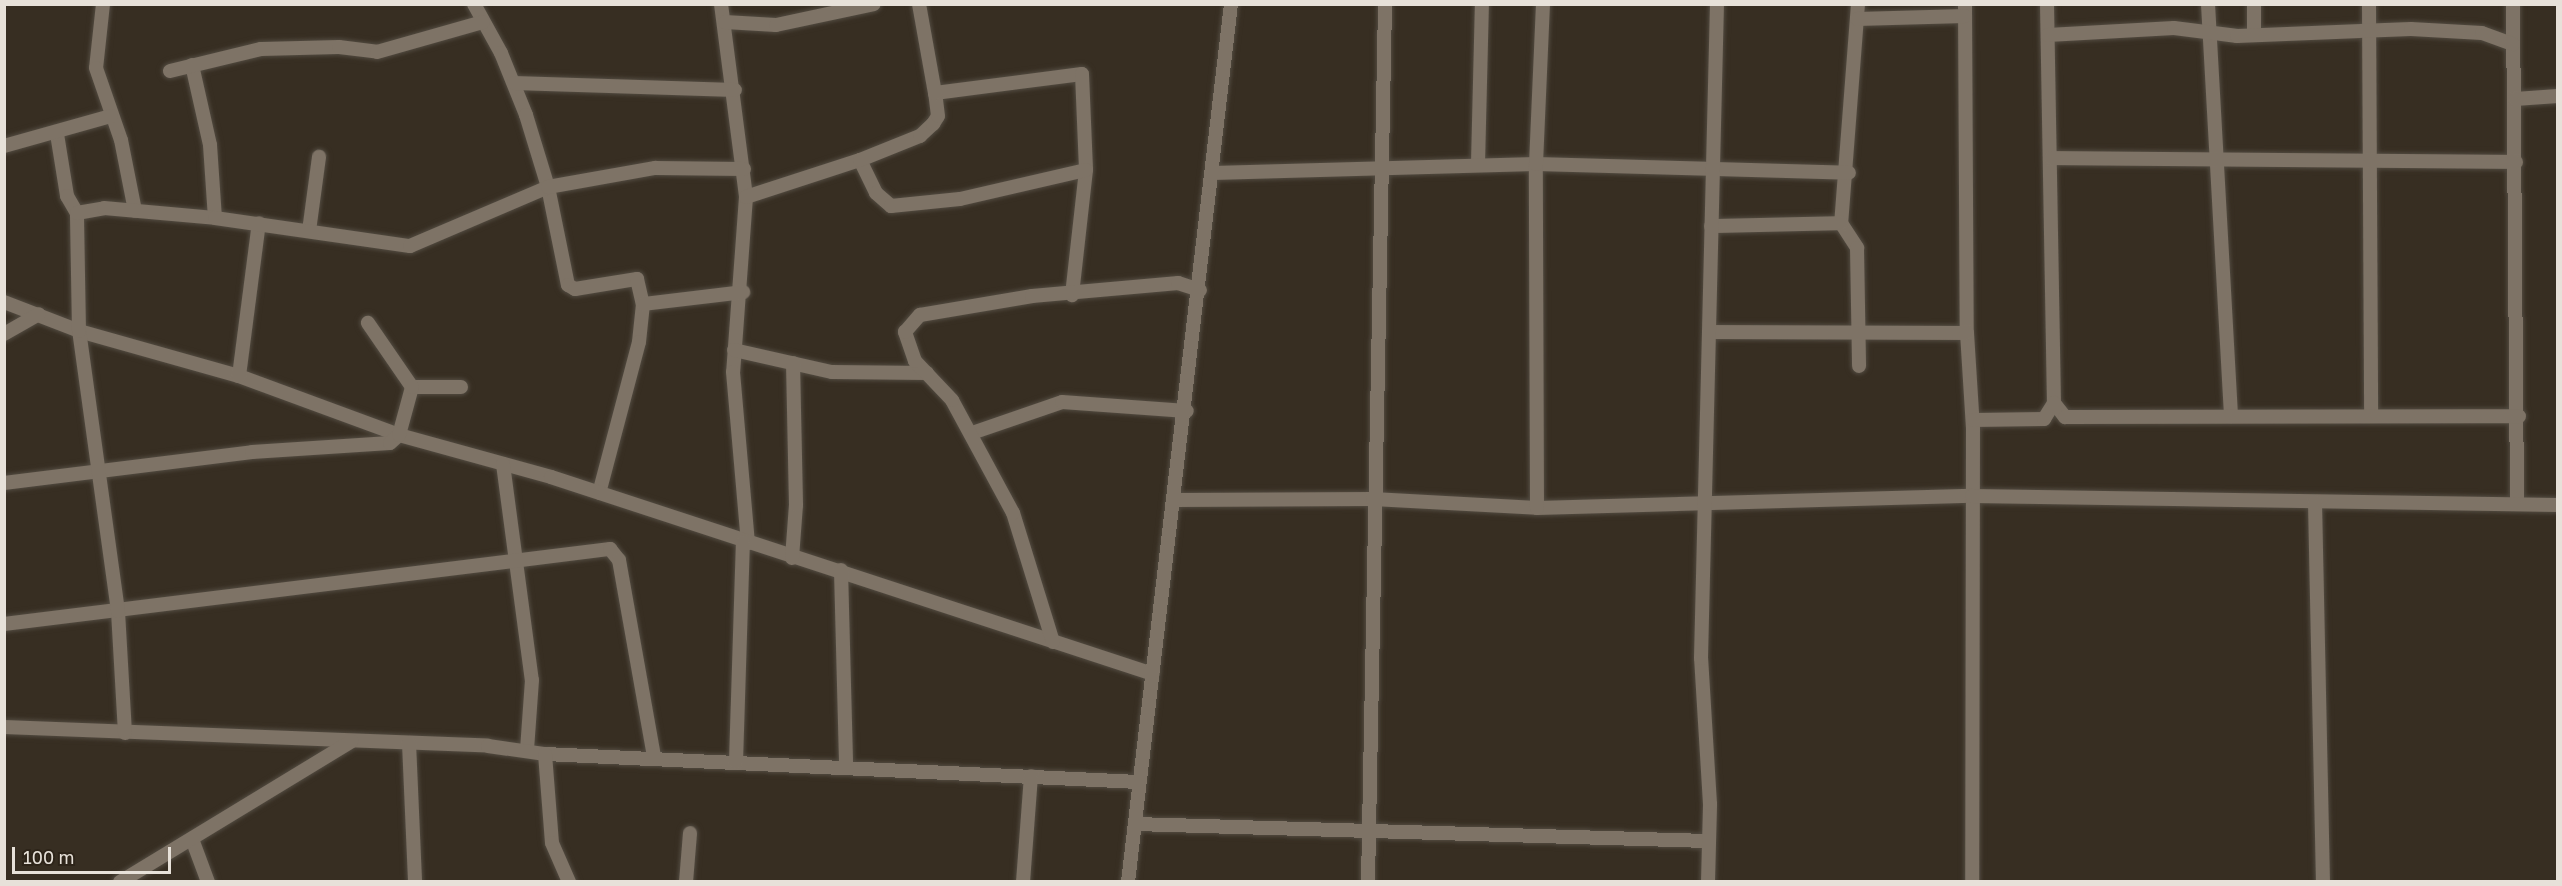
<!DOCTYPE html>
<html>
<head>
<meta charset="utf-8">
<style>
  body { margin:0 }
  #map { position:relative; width:2562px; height:886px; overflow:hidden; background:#372e22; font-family:"Golos Text",sans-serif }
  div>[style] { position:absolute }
  .roads { filter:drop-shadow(0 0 2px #524b41) drop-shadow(0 0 2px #524b41) }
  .minor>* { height:14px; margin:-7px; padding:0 7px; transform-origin:7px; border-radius:7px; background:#7e7366 }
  span { translate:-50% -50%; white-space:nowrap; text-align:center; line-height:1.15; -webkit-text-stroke:4.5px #2d2419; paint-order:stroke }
  .frame { position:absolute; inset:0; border:6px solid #e7e1d9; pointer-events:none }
  .scale { position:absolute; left:12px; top:847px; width:159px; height:27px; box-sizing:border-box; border:3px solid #e7e1d9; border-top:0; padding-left:8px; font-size:18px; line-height:21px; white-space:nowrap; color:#e7e1d9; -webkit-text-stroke:4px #2d2419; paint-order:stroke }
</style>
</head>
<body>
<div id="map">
  <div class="roads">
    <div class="minor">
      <i style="left:103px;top:4px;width:64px;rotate:96.2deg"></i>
      <i style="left:96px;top:68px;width:76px;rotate:70.9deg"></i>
      <i style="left:121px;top:140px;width:72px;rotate:78.8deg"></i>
      <i style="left:474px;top:4px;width:56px;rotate:61.1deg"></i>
      <i style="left:501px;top:53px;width:67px;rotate:68deg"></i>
      <i style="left:526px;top:115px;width:75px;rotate:73deg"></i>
      <i style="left:548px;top:187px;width:100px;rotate:78.5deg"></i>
      <i style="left:568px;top:285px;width:8px;rotate:30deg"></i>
      <i style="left:575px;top:289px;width:63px;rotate:-9.2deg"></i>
      <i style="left:637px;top:279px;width:26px;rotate:77deg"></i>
      <i style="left:643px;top:304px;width:38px;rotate:96deg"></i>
      <i style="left:639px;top:342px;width:156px;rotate:104.8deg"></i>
      <i style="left:721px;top:4px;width:195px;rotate:82.6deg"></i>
      <i style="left:746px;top:197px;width:175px;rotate:94.2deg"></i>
      <i style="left:733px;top:372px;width:172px;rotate:85deg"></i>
      <i style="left:1858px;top:4px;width:220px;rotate:94.4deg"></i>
      <i style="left:1841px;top:223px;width:30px;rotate:57deg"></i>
      <i style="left:1857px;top:248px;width:118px;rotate:89deg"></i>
      <i style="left:1965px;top:4px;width:329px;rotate:89.7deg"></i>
      <i style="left:1967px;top:333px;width:95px;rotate:86.4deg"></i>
      <i style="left:1973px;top:428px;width:454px;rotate:90.1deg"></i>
      <i style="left:2047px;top:4px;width:399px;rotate:89deg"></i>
      <i style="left:2208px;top:4px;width:413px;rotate:86.8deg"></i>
      <i style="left:2254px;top:4px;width:30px;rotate:90deg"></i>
      <i style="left:2369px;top:4px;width:409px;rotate:89.7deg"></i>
      <i style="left:2513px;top:4px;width:500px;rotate:89.54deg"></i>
      <i style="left:1857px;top:19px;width:108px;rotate:-1.6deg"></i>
      <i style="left:725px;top:22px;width:51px;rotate:3.4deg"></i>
      <i style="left:776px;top:25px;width:100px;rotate:-12.1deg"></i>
      <i style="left:2048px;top:35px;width:126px;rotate:-3.2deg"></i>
      <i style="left:2174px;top:28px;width:64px;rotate:7.2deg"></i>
      <i style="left:2237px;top:36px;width:174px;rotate:-2.3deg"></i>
      <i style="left:2411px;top:29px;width:71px;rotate:3.2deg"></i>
      <i style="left:2482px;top:33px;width:33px;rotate:20deg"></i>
      <i style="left:192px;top:65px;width:82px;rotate:77.3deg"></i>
      <i style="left:210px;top:145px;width:73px;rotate:86.1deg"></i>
      <i style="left:170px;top:71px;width:94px;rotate:-13.6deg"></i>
      <i style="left:261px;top:49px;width:78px;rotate:-1.5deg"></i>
      <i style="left:339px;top:47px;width:38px;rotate:7deg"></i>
      <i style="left:377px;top:52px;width:110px;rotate:-15.8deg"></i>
      <i style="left:514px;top:83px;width:221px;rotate:1.8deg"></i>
      <i style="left:935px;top:93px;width:148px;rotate:-7.4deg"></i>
      <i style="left:1082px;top:74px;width:96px;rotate:87.6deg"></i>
      <i style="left:1086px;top:170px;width:126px;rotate:96.4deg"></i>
      <i style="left:2515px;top:99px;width:43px;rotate:-4deg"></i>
      <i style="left:57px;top:134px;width:63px;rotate:80.8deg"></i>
      <i style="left:67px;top:196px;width:20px;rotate:60deg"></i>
      <i style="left:4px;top:146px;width:111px;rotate:-15.7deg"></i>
      <i style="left:2051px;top:158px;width:465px;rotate:0.5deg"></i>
      <i style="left:860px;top:160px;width:37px;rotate:64deg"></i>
      <i style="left:876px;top:193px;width:20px;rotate:41deg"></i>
      <i style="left:891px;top:206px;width:69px;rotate:-5.8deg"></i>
      <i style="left:960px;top:199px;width:129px;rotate:-13deg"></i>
      <i style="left:1478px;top:164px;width:160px;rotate:-88.6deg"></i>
      <i style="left:1213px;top:173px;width:323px;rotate:-1.6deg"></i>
      <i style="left:1536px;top:164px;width:313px;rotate:1.6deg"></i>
      <i style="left:746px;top:197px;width:120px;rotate:-18deg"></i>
      <i style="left:860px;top:160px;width:65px;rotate:-21.8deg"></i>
      <i style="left:920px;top:136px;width:18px;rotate:-43deg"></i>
      <i style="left:933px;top:124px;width:9px;rotate:-58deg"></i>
      <i style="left:938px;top:116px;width:23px;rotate:-97deg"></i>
      <i style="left:935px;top:93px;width:90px;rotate:-100.2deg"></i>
      <i style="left:1711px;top:226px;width:130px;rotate:-1.3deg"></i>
      <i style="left:309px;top:231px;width:75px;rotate:-82.3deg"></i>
      <i style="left:4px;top:302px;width:80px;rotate:21.1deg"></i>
      <i style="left:79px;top:331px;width:166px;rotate:15.7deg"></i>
      <i style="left:239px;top:376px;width:171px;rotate:20.2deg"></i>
      <i style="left:399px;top:435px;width:158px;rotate:15.4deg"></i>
      <i style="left:551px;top:477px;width:633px;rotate:18.12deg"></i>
      <i style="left:643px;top:304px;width:101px;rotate:-6.8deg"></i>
      <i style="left:1709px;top:332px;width:258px;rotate:0.2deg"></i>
      <i style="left:4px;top:334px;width:40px;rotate:-29.7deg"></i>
      <i style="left:734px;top:350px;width:100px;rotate:12.7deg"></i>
      <i style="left:832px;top:372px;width:95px;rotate:0.6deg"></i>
      <i style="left:239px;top:376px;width:154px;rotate:-82.6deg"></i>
      <i style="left:412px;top:387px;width:49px"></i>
      <i style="left:1973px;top:420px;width:71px;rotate:-0.8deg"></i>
      <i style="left:2044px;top:419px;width:19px;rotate:-58deg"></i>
      <i style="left:2054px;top:403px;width:18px;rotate:52deg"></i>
      <i style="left:2065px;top:417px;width:454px;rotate:-0.1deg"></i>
      <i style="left:972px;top:433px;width:95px;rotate:-19deg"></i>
      <i style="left:1062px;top:402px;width:125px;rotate:4.1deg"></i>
      <i style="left:503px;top:464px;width:218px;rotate:82.4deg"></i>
      <i style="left:532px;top:680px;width:69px;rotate:94.1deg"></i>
      <i style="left:4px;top:483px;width:250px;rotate:-7.1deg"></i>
      <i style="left:252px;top:452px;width:138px;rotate:-3.7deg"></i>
      <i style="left:390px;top:443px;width:12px;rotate:-42deg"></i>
      <i style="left:399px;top:435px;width:50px;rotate:-74.8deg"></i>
      <i style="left:412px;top:387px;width:78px;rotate:-124.5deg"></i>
      <i style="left:1175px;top:500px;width:198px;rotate:-0.3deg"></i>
      <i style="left:1373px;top:499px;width:164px;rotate:3.1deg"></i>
      <i style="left:1537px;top:508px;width:435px;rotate:-1.6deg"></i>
      <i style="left:1972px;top:496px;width:586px;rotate:0.88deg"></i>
      <i style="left:2315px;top:502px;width:380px;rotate:88.8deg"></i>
      <i style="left:1537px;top:508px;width:344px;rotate:-90.2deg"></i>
      <i style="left:1536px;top:164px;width:160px;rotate:-87.5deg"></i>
      <i style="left:792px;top:558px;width:53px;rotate:-85.7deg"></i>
      <i style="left:796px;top:505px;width:142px;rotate:-91.2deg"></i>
      <i style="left:841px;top:570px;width:196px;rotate:88.5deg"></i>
      <i style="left:4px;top:624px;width:611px;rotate:-7.06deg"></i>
      <i style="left:610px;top:549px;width:14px;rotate:51deg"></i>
      <i style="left:619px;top:560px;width:199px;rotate:79.9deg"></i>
      <i style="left:1053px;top:642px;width:135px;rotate:-107.2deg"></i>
      <i style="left:1013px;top:513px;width:128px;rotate:-118.4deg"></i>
      <i style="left:952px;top:400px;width:54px;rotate:-133.5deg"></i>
      <i style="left:915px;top:361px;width:31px;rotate:-109deg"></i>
      <i style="left:905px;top:332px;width:23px;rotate:-49deg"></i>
      <i style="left:920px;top:315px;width:114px;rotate:-9.6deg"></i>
      <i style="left:1032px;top:296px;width:147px;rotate:-5.1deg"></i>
      <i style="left:1178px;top:283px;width:23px;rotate:18deg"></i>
      <i style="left:4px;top:727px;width:484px;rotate:2.2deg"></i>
      <i style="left:488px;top:746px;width:58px;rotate:8deg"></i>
      <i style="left:545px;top:754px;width:595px;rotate:2.7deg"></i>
      <i style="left:125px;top:733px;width:122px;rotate:-93.3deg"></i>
      <i style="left:118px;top:611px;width:283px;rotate:-97.9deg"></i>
      <i style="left:79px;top:331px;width:118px;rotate:-91deg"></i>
      <i style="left:77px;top:213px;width:27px;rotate:-10deg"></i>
      <i style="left:104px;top:208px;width:111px;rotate:5.1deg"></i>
      <i style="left:215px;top:218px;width:197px;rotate:8.2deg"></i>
      <i style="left:410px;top:246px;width:150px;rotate:-23.1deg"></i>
      <i style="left:548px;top:187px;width:109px;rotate:-10.1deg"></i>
      <i style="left:655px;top:168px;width:89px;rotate:0.6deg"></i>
      <i style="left:409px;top:743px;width:139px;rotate:87.5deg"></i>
      <i style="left:545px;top:754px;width:89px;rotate:85.5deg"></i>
      <i style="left:552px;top:843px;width:43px;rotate:66.4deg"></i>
      <i style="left:736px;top:762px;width:220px;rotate:-88.2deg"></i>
      <i style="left:1135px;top:824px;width:574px;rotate:1.7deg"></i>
      <i style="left:192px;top:839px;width:46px;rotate:69.6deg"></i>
      <i style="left:120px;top:882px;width:271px;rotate:-31.3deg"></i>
      <i style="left:686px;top:882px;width:49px;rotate:-85.3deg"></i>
      <i style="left:1023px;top:882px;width:106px;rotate:-85.7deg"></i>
      <i style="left:1128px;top:882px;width:884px;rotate:-83.31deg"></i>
      <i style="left:1368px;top:882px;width:878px;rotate:-88.89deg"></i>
      <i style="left:1708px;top:882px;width:78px;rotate:-88.5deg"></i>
      <i style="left:1710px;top:804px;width:146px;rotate:-93.5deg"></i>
      <i style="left:1701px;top:658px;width:654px;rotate:-88.6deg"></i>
    </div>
  </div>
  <div class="frame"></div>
  <div class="scale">100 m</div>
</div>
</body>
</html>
